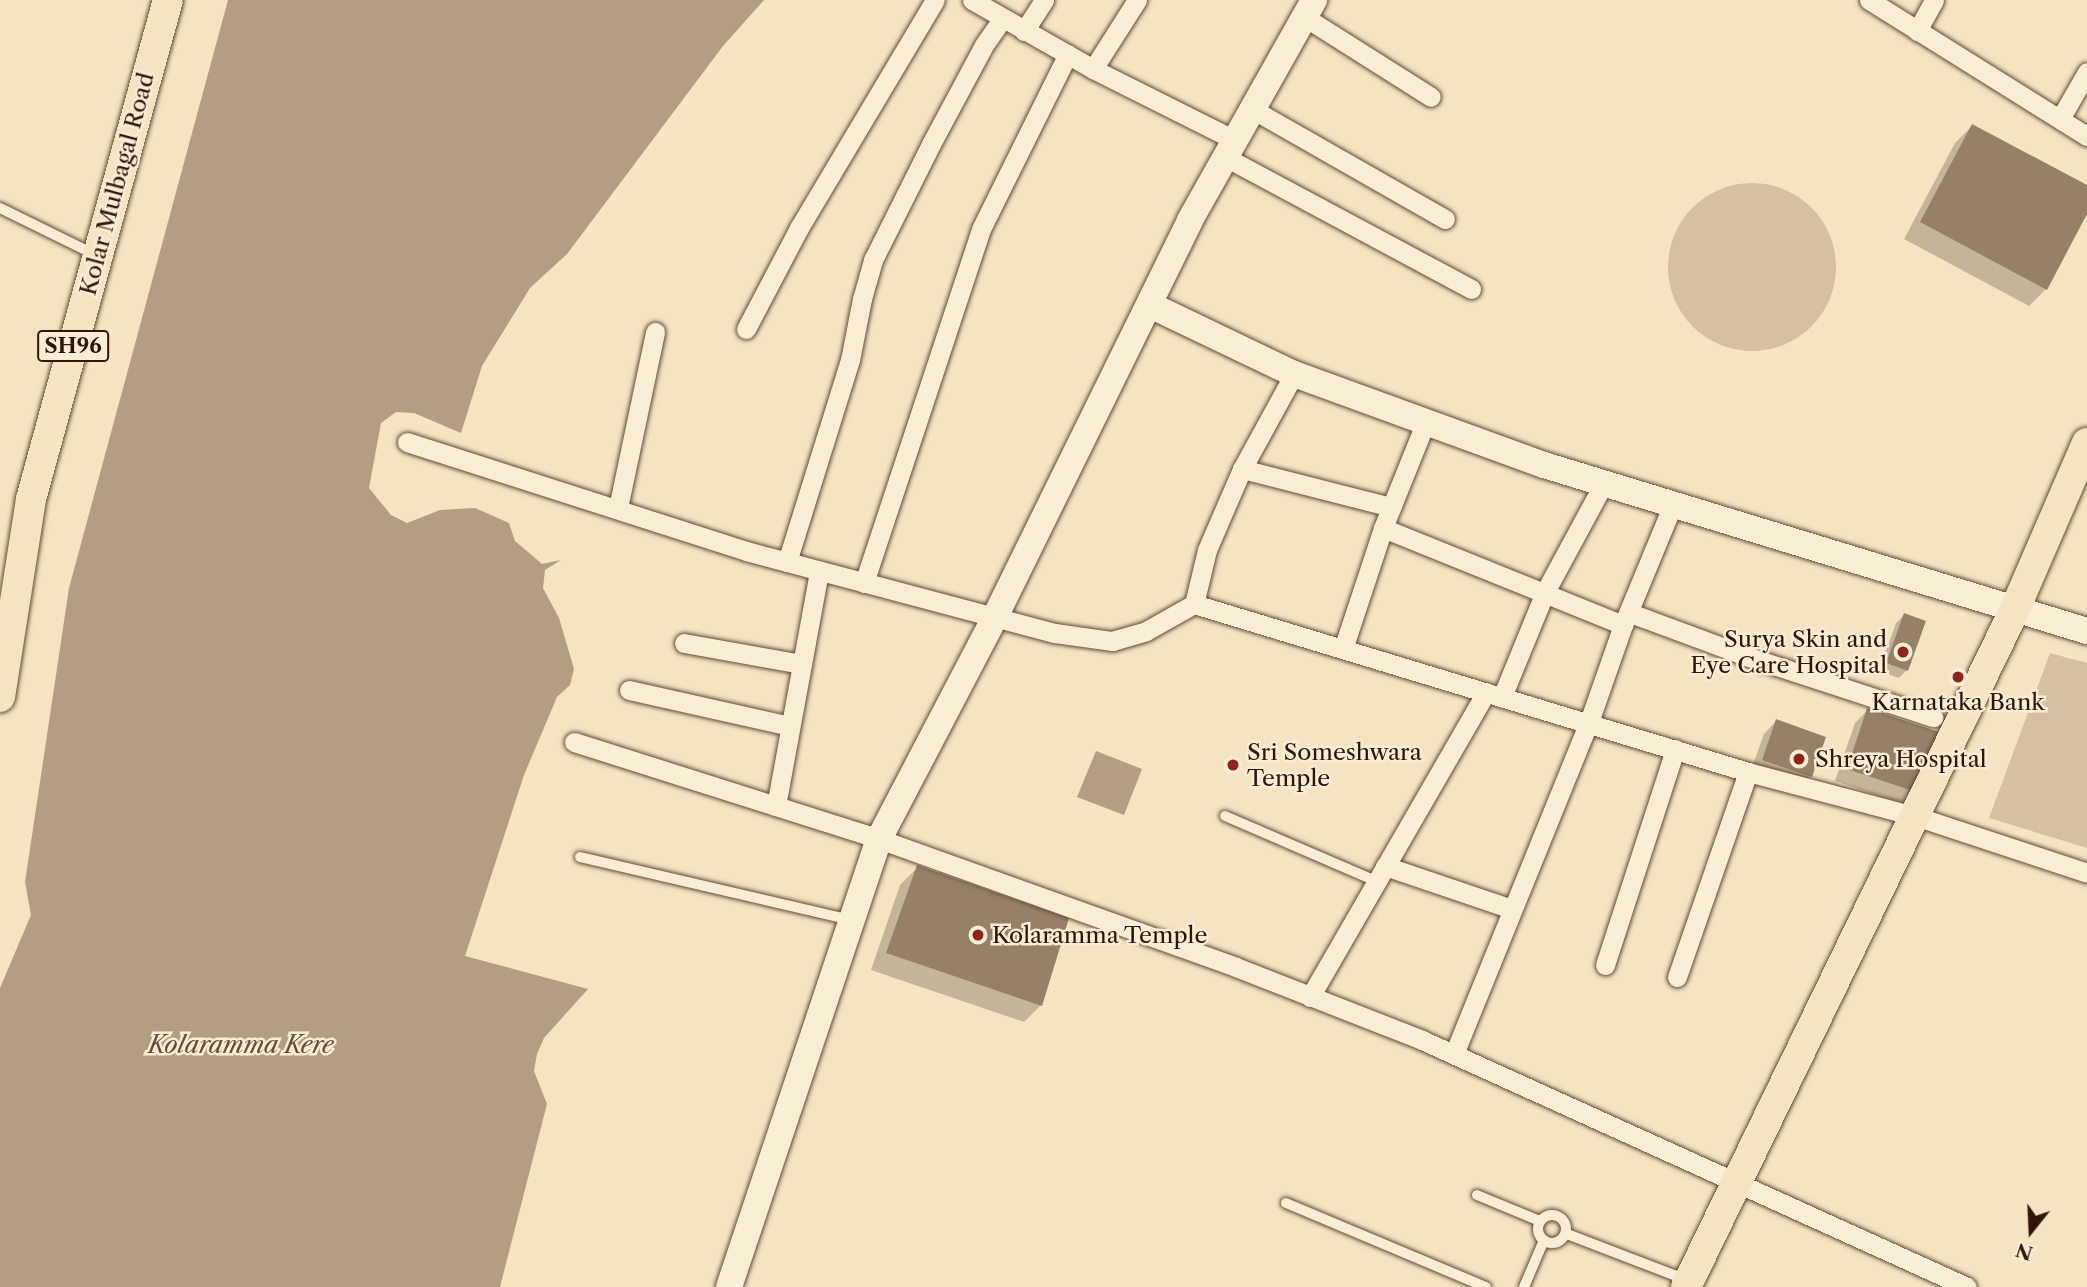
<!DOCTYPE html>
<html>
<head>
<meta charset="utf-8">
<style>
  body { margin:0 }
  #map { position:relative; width:2087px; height:1287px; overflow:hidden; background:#f4e4bf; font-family:"Libre Caslon Text",serif }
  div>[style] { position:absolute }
  .green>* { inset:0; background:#d3c1a0 }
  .round { border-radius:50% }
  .water>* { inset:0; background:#b29e81 }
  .shadow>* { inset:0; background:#0003 }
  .building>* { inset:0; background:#968167 }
  .roads { filter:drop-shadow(0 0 2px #624a36) drop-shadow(0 0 2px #624a36) }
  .lane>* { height:10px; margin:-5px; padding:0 5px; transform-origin:5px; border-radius:5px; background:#f8edd5 }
  .lane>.ring { margin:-5px; padding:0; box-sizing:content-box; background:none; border:10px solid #f8edd5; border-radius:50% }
  .street>* { height:19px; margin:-9.5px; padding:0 9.5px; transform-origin:9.5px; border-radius:9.5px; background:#f8edd5 }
  .secondary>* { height:26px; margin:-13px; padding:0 13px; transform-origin:13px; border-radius:13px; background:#f8edd5 }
  .primary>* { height:30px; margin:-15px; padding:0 15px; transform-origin:15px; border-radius:15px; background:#f4e4bf }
  .dots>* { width:19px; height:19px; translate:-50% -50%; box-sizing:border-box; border:4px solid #f8edd5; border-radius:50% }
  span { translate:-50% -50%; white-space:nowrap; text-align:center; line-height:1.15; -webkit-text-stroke:5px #f8edd5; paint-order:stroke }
  .shield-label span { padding:2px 5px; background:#f8edd5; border:2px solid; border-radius:5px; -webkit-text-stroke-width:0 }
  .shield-label { font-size:21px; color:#311608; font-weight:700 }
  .street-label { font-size:23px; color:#311608 }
  .poi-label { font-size:23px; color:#311608 }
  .right { translate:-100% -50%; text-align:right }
  .left { translate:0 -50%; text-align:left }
  .water-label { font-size:24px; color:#654c38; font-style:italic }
  .north { position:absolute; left:1996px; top:1196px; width:70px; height:70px; -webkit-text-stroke:5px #f8edd5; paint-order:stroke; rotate:198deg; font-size:19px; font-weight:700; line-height:28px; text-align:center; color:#311608 }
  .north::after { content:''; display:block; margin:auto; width:24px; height:32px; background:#311608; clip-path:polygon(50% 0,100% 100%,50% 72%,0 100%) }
</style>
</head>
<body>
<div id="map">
  <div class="green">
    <i class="round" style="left:1668px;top:183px;width:168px;height:168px"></i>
    <i style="clip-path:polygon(2050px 653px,2087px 663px,2087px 848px,1989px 818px)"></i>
  </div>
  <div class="water">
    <i style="clip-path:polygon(228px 0,764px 0,723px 46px,567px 254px,530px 288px,482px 366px,461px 433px,414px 413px,396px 412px,381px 423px,369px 488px,391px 515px,407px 523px,440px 510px,475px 508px,509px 523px,515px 541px,542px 564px,561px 560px,545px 570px,543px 588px,559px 618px,574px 669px,570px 685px,557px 697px,524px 775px,465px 956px,588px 989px,544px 1038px,537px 1054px,534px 1071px,547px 1104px,500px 1287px,0 1287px,0 988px,31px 915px,25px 882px,69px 588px)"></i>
    <i style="clip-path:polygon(1096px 751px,1142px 769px,1124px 815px,1077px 797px)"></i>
  </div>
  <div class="shadow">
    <i style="clip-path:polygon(1972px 126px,2087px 187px,2087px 211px,2046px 289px,2029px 306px,1904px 239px,1955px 143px)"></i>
    <i style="clip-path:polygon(1904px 615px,1907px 670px,1899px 678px,1879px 671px,1896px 623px)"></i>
    <i style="clip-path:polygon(1868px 710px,1937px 733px,1905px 805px,1835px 781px,1855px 723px)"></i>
    <i style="clip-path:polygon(1776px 721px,1824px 738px,1810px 776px,1797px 789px,1750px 773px,1764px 734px)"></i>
    <i style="clip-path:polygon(918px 867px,1041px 1005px,1024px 1022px,871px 970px,900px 885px)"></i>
  </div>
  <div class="building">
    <i style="clip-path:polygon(1972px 124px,2087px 185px,2087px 214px,2047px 290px,1920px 222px)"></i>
    <i style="clip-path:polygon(1904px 613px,1926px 621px,1908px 671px,1886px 663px)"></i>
    <i style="clip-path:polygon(1867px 708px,1939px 732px,1919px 793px,1847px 769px)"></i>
    <i style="clip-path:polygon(1776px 719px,1826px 737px,1812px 777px,1762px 760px)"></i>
    <i style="clip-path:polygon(917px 865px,1069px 918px,1042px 1006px,886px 953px)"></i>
  </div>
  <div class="roads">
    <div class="lane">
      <i style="left:0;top:208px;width:105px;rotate:26.1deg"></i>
      <i style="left:1225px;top:816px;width:164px;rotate:23.3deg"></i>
      <i style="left:580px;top:857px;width:277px;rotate:13.1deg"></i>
      <i style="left:1477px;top:1195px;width:65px;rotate:22.6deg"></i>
      <i style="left:1286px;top:1203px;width:217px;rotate:22.8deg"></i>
      <i class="ring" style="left:1538px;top:1215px;width:18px;height:18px"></i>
      <i style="left:1567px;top:1234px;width:129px;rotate:21deg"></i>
      <i style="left:1524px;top:1287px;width:51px;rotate:-66.9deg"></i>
    </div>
    <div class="street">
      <i style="left:972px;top:0;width:139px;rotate:29.7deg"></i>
      <i style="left:1093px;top:69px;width:159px;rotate:26.6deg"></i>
      <i style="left:1869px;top:0;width:257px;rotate:32deg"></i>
      <i style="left:1303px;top:16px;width:151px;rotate:32.3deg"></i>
      <i style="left:1024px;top:31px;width:37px;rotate:-57deg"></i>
      <i style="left:1917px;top:31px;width:35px;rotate:-61deg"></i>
      <i style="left:1093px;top:69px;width:82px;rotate:-57.5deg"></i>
      <i style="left:1252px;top:109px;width:222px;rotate:29.7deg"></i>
      <i style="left:2060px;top:119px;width:54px;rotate:-60.1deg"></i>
      <i style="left:1227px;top:158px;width:277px;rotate:28.2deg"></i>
      <i style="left:746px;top:329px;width:114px;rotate:-62.3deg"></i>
      <i style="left:799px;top:228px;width:265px;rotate:-59.2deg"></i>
      <i style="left:1294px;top:374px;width:108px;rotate:118.7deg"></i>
      <i style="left:1242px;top:469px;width:88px;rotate:113.4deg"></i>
      <i style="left:1207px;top:550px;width:56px;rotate:103.5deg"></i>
      <i style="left:1194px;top:604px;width:579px;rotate:16.87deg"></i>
      <i style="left:1748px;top:772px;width:173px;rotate:14.8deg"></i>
      <i style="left:1915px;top:816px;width:181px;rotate:18.3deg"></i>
      <i style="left:407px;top:442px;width:356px;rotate:17.8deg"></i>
      <i style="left:746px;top:551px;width:320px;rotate:14.9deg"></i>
      <i style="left:1055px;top:633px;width:58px;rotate:8deg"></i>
      <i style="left:1112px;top:641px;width:35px;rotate:-16deg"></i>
      <i style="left:1146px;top:631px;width:55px;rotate:-29.4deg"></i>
      <i style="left:1242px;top:469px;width:154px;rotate:14.3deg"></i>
      <i style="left:618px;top:508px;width:180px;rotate:-78.1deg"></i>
      <i style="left:1383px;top:528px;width:259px;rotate:22deg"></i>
      <i style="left:787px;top:562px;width:212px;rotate:-72.7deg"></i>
      <i style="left:850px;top:360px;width:62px;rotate:-78.9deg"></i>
      <i style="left:862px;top:299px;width:41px;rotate:-74.2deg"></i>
      <i style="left:873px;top:260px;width:130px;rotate:-63.4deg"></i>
      <i style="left:931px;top:144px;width:112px;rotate:-61.8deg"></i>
      <i style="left:984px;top:45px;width:33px;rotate:-55deg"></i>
      <i style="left:864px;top:583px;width:373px;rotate:-71.7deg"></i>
      <i style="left:981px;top:229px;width:195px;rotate:-63.6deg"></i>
      <i style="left:1630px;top:613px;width:127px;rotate:20.3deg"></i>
      <i style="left:1749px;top:657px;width:194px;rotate:18.1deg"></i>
      <i style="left:684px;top:643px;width:120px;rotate:10.1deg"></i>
      <i style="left:1343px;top:649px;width:127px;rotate:-71.7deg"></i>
      <i style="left:1383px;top:528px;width:115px;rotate:-68.1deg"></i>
      <i style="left:629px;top:690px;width:165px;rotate:12.6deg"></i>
      <i style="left:1502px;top:697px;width:113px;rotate:-67.7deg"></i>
      <i style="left:1545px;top:592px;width:126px;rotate:-61.6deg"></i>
      <i style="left:574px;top:742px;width:320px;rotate:17.6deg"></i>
      <i style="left:879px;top:839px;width:379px;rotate:19.7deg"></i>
      <i style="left:1236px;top:967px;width:200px;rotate:21.4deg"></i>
      <i style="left:1422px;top:1040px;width:598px;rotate:24.38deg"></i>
      <i style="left:776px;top:806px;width:239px;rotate:-79.6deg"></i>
      <i style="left:1385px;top:866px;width:134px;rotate:18.7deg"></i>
      <i style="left:1605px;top:965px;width:227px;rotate:-72deg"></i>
      <i style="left:1677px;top:977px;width:217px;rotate:-70.9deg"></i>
      <i style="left:1310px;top:997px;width:352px;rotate:-60deg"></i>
      <i style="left:1454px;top:1054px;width:358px;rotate:-67.9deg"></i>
      <i style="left:1589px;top:722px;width:103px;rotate:-70.7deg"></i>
      <i style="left:1623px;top:625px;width:131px;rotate:-67.5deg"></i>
    </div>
    <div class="secondary">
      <i style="left:1150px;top:305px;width:160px;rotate:25.6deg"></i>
      <i style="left:1294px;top:374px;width:266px;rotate:20deg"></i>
      <i style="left:1544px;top:465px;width:568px;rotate:17deg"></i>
      <i style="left:729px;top:1287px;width:472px;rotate:-71.5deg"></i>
      <i style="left:879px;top:839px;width:250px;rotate:-62.4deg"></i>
      <i style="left:995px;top:617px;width:442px;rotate:-63.8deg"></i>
      <i style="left:1190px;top:220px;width:253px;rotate:-60.6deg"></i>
    </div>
    <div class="primary">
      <i style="left:0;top:697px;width:200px;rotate:-81.1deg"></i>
      <i style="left:31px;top:499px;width:517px;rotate:-74.65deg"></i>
      <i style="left:1686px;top:1287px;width:754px;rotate:-64.11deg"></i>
      <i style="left:2015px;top:609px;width:181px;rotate:-66.6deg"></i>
    </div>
  </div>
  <div class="dots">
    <i style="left:1903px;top:652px;background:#8f2418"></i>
    <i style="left:1958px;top:677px;background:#8f2418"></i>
    <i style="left:1799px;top:759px;background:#8f2418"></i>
    <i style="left:1233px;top:765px;background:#8f2418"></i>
    <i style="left:978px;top:935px;background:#8f2418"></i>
  </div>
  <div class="shield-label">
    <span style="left:73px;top:346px">SH96</span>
  </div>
  <div class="street-label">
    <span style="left:117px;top:184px;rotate:-75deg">Kolar Mulbagal Road</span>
  </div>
  <div class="poi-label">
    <span class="right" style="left:1887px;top:652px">Surya Skin and<br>Eye Care Hospital</span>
    <span style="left:1958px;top:702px">Karnataka Bank</span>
    <span class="left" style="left:1247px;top:765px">Sri Someshwara<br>Temple</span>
    <span class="left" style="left:1815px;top:759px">Shreya Hospital</span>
    <span class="left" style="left:992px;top:935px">Kolaramma Temple</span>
  </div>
  <div class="water-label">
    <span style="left:241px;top:1045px">Kolaramma Kere</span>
  </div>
  <div class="north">N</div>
</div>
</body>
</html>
